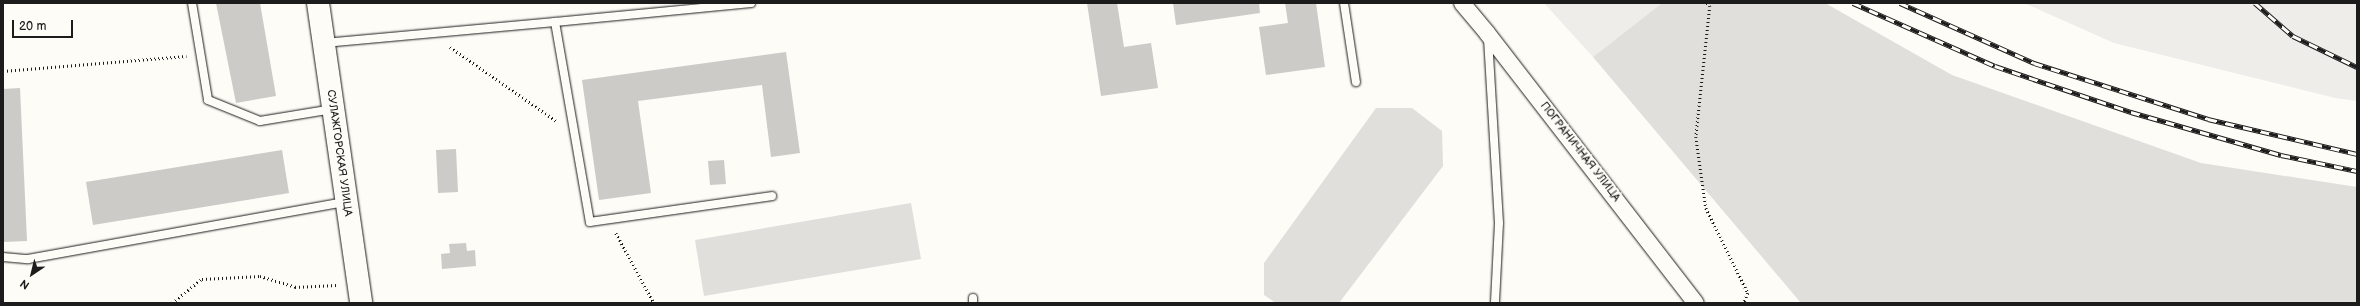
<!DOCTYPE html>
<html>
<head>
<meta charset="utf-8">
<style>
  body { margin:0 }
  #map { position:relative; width:2360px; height:306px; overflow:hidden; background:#fdfcf7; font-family:"Balsamiq Sans",sans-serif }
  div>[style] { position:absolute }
  .built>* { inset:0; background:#eeede9 }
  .green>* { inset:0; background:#e0dfdb }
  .building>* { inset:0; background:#cccbc8 }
  .path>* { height:2.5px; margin-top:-1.25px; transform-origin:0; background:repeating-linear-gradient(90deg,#1c1c1c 0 1px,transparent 0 4px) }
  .roads { filter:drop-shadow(0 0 1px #1c1c1c) drop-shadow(0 0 1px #1c1c1c) }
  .lane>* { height:8px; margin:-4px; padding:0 4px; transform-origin:4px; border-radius:4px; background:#fdfcf7 }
  .street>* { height:16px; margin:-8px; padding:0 8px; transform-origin:8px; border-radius:8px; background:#fdfcf7 }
  .secondary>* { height:22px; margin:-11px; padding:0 11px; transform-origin:11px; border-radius:11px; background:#fdfcf7 }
  .rail>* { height:4.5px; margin-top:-2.25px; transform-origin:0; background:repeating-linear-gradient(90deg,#fdfcf7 0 9px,#1c1c1c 0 18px); box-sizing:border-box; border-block:1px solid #1c1c1c }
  span { translate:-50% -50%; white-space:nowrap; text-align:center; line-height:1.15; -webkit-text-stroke:4px #fdfcf7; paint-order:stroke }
  .street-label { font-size:11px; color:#1c1c1c }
  .frame { position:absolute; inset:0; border:4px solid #1c1c1c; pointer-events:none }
  .north { position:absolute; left:12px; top:254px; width:40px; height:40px; -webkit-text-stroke:3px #fdfcf7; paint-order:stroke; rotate:215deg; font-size:11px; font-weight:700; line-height:16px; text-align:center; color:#1c1c1c }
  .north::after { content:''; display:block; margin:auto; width:14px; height:18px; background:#1c1c1c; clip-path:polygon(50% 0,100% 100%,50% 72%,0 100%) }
  .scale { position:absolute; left:12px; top:20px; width:61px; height:18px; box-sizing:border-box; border:2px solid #1c1c1c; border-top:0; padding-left:5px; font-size:12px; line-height:14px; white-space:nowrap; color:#1c1c1c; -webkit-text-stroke:3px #fdfcf7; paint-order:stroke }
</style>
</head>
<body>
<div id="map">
  <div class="built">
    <i style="clip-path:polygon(1544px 3px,1662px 3px,1593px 57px)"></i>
    <i style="clip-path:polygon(2024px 3px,2357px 3px,2357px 101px,2335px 98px,2114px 43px)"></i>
  </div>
  <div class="green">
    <i style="clip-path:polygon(1662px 3px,1825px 3px,1952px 75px,2201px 163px,2357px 187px,2357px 303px,1801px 303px,1593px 57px)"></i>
    <i style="clip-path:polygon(1376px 108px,1412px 108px,1442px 131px,1443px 166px,1339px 303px,1276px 303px,1264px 295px,1264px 263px)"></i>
    <i style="clip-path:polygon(911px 203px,921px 259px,704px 296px,695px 240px)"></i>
  </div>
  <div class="building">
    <i style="clip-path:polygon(216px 3px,260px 3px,276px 96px,236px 103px)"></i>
    <i style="clip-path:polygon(1087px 3px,1117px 3px,1124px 47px,1151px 43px,1158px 88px,1101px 96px)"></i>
    <i style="clip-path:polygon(1173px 3px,1259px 3px,1260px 13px,1176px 25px)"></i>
    <i style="clip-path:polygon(1285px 3px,1316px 3px,1325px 67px,1266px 75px,1259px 27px,1288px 23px)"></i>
    <i style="clip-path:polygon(786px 52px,800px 153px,771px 157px,762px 85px,638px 101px,651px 193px,599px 200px,582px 80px)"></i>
    <i style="clip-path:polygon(20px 88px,27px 241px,3px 242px,3px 89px)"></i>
    <i style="clip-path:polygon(456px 149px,458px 192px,438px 193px,436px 150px)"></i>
    <i style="clip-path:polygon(282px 150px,289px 193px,93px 225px,86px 182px)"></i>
    <i style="clip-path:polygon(724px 160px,726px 184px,710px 185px,708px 161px)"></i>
    <i style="clip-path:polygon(466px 243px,467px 251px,475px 250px,476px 266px,442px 269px,441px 254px,450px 253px,449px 244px)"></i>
  </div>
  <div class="path">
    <i style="left:1707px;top:3px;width:4px;rotate:45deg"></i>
    <i style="left:1710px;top:6px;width:132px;rotate:96.1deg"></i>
    <i style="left:1696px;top:137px;width:72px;rotate:82deg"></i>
    <i style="left:1706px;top:208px;width:95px;rotate:63.7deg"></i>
    <i style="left:1748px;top:293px;width:11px;rotate:112deg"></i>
    <i style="left:450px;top:47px;width:131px;rotate:34.8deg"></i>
    <i style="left:3px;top:71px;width:184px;rotate:-4.7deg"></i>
    <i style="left:616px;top:233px;width:80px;rotate:61.5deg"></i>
    <i style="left:172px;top:303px;width:38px;rotate:-39deg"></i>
    <i style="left:202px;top:279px;width:58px;rotate:-3deg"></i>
    <i style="left:260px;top:276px;width:37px;rotate:17deg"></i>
    <i style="left:295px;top:287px;width:42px;rotate:-2.7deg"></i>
  </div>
  <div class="roads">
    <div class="lane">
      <i style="left:192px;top:3px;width:98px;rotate:80.6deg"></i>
      <i style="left:208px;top:100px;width:56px;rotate:22deg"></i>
      <i style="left:260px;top:121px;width:74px;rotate:-9.3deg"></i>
      <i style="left:1344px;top:3px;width:80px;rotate:81.4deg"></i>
      <i style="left:555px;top:22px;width:197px;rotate:-5.5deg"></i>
      <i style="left:1488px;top:38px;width:185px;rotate:86.6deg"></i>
      <i style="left:1499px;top:223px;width:80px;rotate:92.9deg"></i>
      <i style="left:324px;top:43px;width:232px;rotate:-5.2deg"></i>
      <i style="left:555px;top:22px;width:203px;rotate:80.1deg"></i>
      <i style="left:590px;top:222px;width:184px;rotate:-8.1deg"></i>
      <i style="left:3px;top:257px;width:25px;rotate:5deg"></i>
      <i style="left:28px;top:259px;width:323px;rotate:-10.2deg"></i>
      <i style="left:973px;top:303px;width:5px;rotate:-90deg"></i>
    </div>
    <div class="street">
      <i style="left:1462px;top:3px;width:39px;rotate:50deg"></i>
      <i style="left:1487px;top:33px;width:341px;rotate:52.3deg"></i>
    </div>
    <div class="secondary">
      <i style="left:318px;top:3px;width:303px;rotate:81.8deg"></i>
    </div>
  </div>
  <div class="rail">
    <i style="left:1853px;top:3px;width:155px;rotate:23.9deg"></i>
    <i style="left:1995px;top:66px;width:144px;rotate:18.7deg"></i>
    <i style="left:2131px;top:112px;width:156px;rotate:16deg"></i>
    <i style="left:2281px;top:155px;width:78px;rotate:11.9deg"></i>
    <i style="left:1900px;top:3px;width:147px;rotate:24.1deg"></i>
    <i style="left:2034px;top:63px;width:183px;rotate:17.8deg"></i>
    <i style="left:2208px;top:119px;width:153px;rotate:13.2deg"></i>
    <i style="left:2255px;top:3px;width:50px;rotate:41deg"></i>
    <i style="left:2293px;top:36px;width:71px;rotate:25.8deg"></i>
  </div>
  <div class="street-label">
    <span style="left:1580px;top:152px;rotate:52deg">ПОГРАНИЧНАЯ УЛИЦА</span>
    <span style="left:339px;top:153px;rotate:82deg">СУЛАЖГОРСКАЯ УЛИЦА</span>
  </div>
  <div class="frame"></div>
  <div class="north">N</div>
  <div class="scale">20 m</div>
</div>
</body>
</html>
